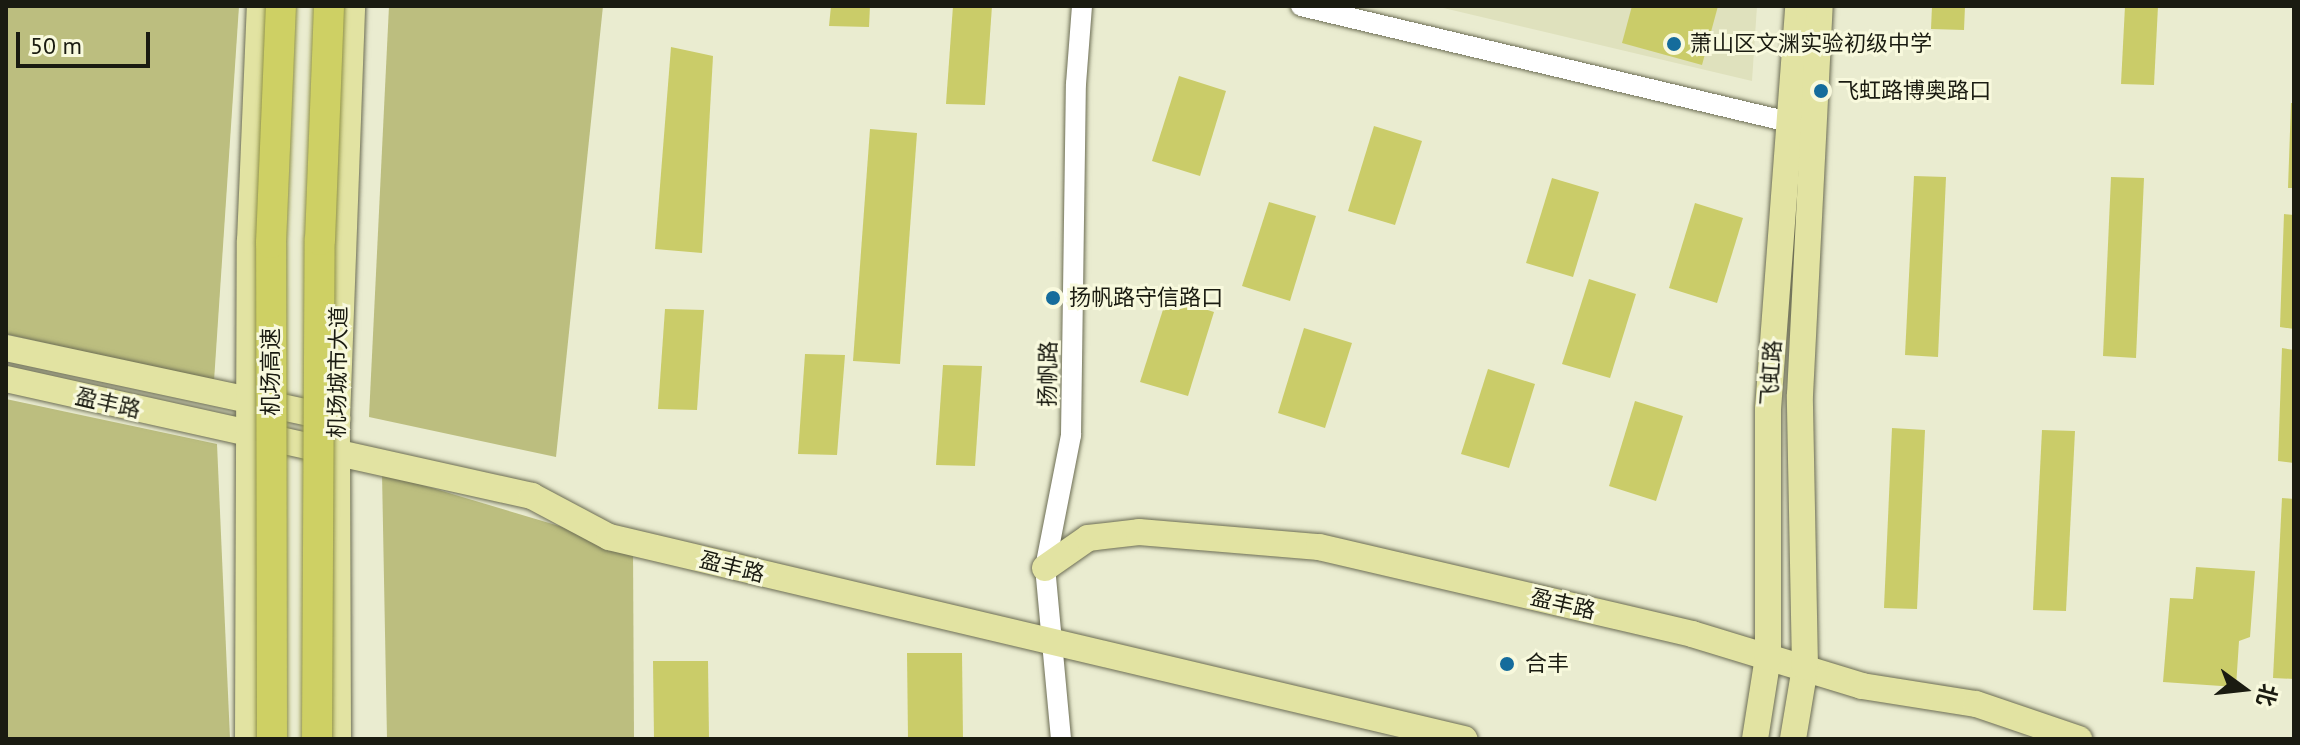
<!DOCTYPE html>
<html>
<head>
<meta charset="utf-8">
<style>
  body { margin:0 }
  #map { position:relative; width:2300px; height:745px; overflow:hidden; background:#eaecd0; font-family:"PT Sans","Noto Sans SC",sans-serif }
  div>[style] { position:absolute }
  .built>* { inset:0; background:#dfe1bd }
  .green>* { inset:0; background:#bcbe7f }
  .building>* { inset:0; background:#cacc69 }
  .roads { filter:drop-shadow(0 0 2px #6c6d54) drop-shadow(0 0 2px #6c6d54) }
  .minor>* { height:20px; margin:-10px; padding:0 10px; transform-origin:10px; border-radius:10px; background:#fff }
  .major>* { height:26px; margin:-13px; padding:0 13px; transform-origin:13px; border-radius:13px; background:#e2e3a2 }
  .bridges { filter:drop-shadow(0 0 2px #8f9147) drop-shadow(0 0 2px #8f9147) }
  .highway-bridge>* { height:30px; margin:-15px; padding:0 15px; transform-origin:15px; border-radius:15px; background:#ced064 }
  .dots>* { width:22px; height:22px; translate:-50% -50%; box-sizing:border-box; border:4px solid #f8f9dd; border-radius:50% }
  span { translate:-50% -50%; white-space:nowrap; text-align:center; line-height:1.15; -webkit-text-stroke:6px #f8f9dd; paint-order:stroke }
  .poi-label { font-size:22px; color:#1a1b11 }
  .left { translate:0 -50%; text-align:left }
  .street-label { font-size:22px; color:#1a1b11 }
  .frame { position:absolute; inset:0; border:8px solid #1a1b11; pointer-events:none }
  .north { position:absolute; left:2204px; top:649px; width:80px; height:80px; -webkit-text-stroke:6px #f8f9dd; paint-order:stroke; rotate:105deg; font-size:22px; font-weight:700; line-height:32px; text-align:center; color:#1a1b11 }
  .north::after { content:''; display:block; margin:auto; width:28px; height:36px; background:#1a1b11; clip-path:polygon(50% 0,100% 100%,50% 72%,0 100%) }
  .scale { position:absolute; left:16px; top:32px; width:134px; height:36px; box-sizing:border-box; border:4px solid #1a1b11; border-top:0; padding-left:10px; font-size:24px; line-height:28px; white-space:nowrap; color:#1a1b11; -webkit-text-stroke:6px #f8f9dd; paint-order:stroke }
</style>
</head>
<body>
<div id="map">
  <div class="built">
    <i style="clip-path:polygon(1435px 6px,1757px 6px,1752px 81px)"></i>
  </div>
  <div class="green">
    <i style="clip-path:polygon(6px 6px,239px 6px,214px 381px,6px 334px)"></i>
    <i style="clip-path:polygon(389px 6px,603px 6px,556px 457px,369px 417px)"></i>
    <i style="clip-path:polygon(6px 399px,217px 444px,230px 739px,6px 739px)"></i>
    <i style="clip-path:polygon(382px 473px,633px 548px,634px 739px,387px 739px)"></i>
  </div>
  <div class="building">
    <i style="clip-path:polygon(831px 6px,870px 6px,869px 27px,829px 26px)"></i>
    <i style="clip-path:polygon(953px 6px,992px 6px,985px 105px,946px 104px)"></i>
    <i style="clip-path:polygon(1632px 6px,1718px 6px,1702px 65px,1622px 43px)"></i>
    <i style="clip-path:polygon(1932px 6px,1965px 6px,1964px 30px,1931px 29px)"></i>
    <i style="clip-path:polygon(2125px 6px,2158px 6px,2154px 85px,2121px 84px)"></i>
    <i style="clip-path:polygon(671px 47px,713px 56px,702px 253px,655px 249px)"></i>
    <i style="clip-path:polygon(1179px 76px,1226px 91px,1200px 176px,1152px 161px)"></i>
    <i style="clip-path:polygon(2291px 103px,2294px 103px,2294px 188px,2288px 188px)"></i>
    <i style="clip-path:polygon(1374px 126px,1422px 141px,1395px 225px,1348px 211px)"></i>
    <i style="clip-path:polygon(870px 129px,917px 133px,900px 364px,853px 361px)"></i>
    <i style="clip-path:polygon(1914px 176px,1946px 177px,1938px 357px,1905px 355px)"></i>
    <i style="clip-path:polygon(2111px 177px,2144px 178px,2136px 358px,2103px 356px)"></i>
    <i style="clip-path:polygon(1552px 178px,1599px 192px,1573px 277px,1526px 263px)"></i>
    <i style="clip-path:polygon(1269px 202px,1316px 216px,1290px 301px,1242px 286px)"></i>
    <i style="clip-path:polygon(1695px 203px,1743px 218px,1717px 303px,1669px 288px)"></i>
    <i style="clip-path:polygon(2284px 214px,2294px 215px,2294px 329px,2280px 327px)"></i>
    <i style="clip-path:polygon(1589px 279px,1636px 294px,1610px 378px,1562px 364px)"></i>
    <i style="clip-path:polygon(1167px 297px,1214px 312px,1188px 396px,1140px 382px)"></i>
    <i style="clip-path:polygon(665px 309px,704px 310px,697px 410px,658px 409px)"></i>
    <i style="clip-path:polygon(1304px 328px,1352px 343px,1325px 428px,1278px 413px)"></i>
    <i style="clip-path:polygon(2282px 348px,2294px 350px,2294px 463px,2278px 461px)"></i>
    <i style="clip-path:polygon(805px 354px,845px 355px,837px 455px,798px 454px)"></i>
    <i style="clip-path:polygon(943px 365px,982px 366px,975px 466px,936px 465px)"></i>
    <i style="clip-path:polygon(1488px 369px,1535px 384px,1509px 468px,1461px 454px)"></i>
    <i style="clip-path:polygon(1635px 401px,1683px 416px,1656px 501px,1609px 486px)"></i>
    <i style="clip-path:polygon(1892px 428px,1925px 430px,1917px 609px,1884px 608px)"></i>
    <i style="clip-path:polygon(2042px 430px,2075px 431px,2066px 611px,2033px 610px)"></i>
    <i style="clip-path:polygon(2282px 498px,2294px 499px,2294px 679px,2273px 678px)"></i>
    <i style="clip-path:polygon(2196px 567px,2255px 571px,2250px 637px,2239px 641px,2236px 687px,2163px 682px,2170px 598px,2193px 599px)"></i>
    <i style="clip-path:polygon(907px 653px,962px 653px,963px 739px,908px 739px)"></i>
    <i style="clip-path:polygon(653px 661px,708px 661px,709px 739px,654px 739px)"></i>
  </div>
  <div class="roads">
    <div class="minor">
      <i style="left:1301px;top:6px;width:502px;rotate:13.37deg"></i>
      <i style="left:1061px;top:739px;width:172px;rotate:-95.3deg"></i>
      <i style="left:1045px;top:568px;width:136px;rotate:-78.9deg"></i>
      <i style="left:1071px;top:435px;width:351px;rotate:-89.2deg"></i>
      <i style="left:1076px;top:84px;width:78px;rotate:-85.6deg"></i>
    </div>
    <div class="major">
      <i style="left:6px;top:348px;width:339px;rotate:12.1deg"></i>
      <i style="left:6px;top:379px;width:539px;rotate:12.54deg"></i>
      <i style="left:532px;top:496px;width:87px;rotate:28deg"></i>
      <i style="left:609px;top:537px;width:879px;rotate:13.29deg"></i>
      <i style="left:1045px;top:568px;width:52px;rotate:-34.9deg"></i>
      <i style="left:1088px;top:538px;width:51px;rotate:-6.7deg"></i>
      <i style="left:1139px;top:532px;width:181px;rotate:4.8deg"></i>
      <i style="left:1319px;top:547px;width:383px;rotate:13.1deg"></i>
      <i style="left:1692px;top:634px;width:178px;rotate:17deg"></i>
      <i style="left:1862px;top:686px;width:115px;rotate:9deg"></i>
      <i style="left:1976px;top:704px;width:109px;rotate:18.8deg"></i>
      <i style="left:248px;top:739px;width:498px;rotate:-89.8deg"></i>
      <i style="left:250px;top:241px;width:235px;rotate:-87.6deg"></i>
      <i style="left:338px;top:739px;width:320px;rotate:-90.2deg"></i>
      <i style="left:337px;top:419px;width:413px;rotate:-87.9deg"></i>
      <i style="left:1755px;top:739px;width:83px;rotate:-81deg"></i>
      <i style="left:1768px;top:657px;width:248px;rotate:-90deg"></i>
      <i style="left:1768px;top:409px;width:404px;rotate:-85.7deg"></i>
      <i style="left:1793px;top:739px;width:73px;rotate:-80.5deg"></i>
      <i style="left:1805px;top:667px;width:272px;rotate:-91.1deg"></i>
      <i style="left:1800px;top:395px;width:390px;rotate:-87.1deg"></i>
    </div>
  </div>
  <div class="bridges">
    <div class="highway-bridge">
      <i style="left:272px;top:739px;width:496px;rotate:-90.1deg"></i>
      <i style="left:271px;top:243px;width:237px;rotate:-87.6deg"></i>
      <i style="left:317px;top:739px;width:499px;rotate:-89.7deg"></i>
      <i style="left:320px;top:240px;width:234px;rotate:-87.8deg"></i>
    </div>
  </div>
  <div class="dots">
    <i style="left:1674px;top:44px;background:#156c9c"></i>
    <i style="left:1821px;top:91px;background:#156c9c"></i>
    <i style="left:1053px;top:298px;background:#156c9c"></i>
    <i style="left:1507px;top:664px;background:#156c9c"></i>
  </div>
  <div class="poi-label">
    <span class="left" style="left:1690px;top:44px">萧山区文渊实验初级中学</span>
    <span class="left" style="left:1837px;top:91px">飞虹路博奥路口</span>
    <span class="left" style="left:1069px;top:298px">扬帆路守信路口</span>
    <span class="left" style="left:1525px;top:664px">合丰</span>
  </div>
  <div class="street-label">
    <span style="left:271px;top:372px;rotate:-90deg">机场高速</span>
    <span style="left:338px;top:372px;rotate:-89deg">机场城市大道</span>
    <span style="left:1771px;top:373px;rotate:-86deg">飞虹路</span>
    <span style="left:1048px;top:374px;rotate:-89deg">扬帆路</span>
    <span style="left:108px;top:403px;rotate:13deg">盈丰路</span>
    <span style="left:732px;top:567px;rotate:14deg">盈丰路</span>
    <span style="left:1563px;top:604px;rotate:13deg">盈丰路</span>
  </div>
  <div class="frame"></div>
  <div class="north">北</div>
  <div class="scale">50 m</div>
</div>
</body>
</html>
